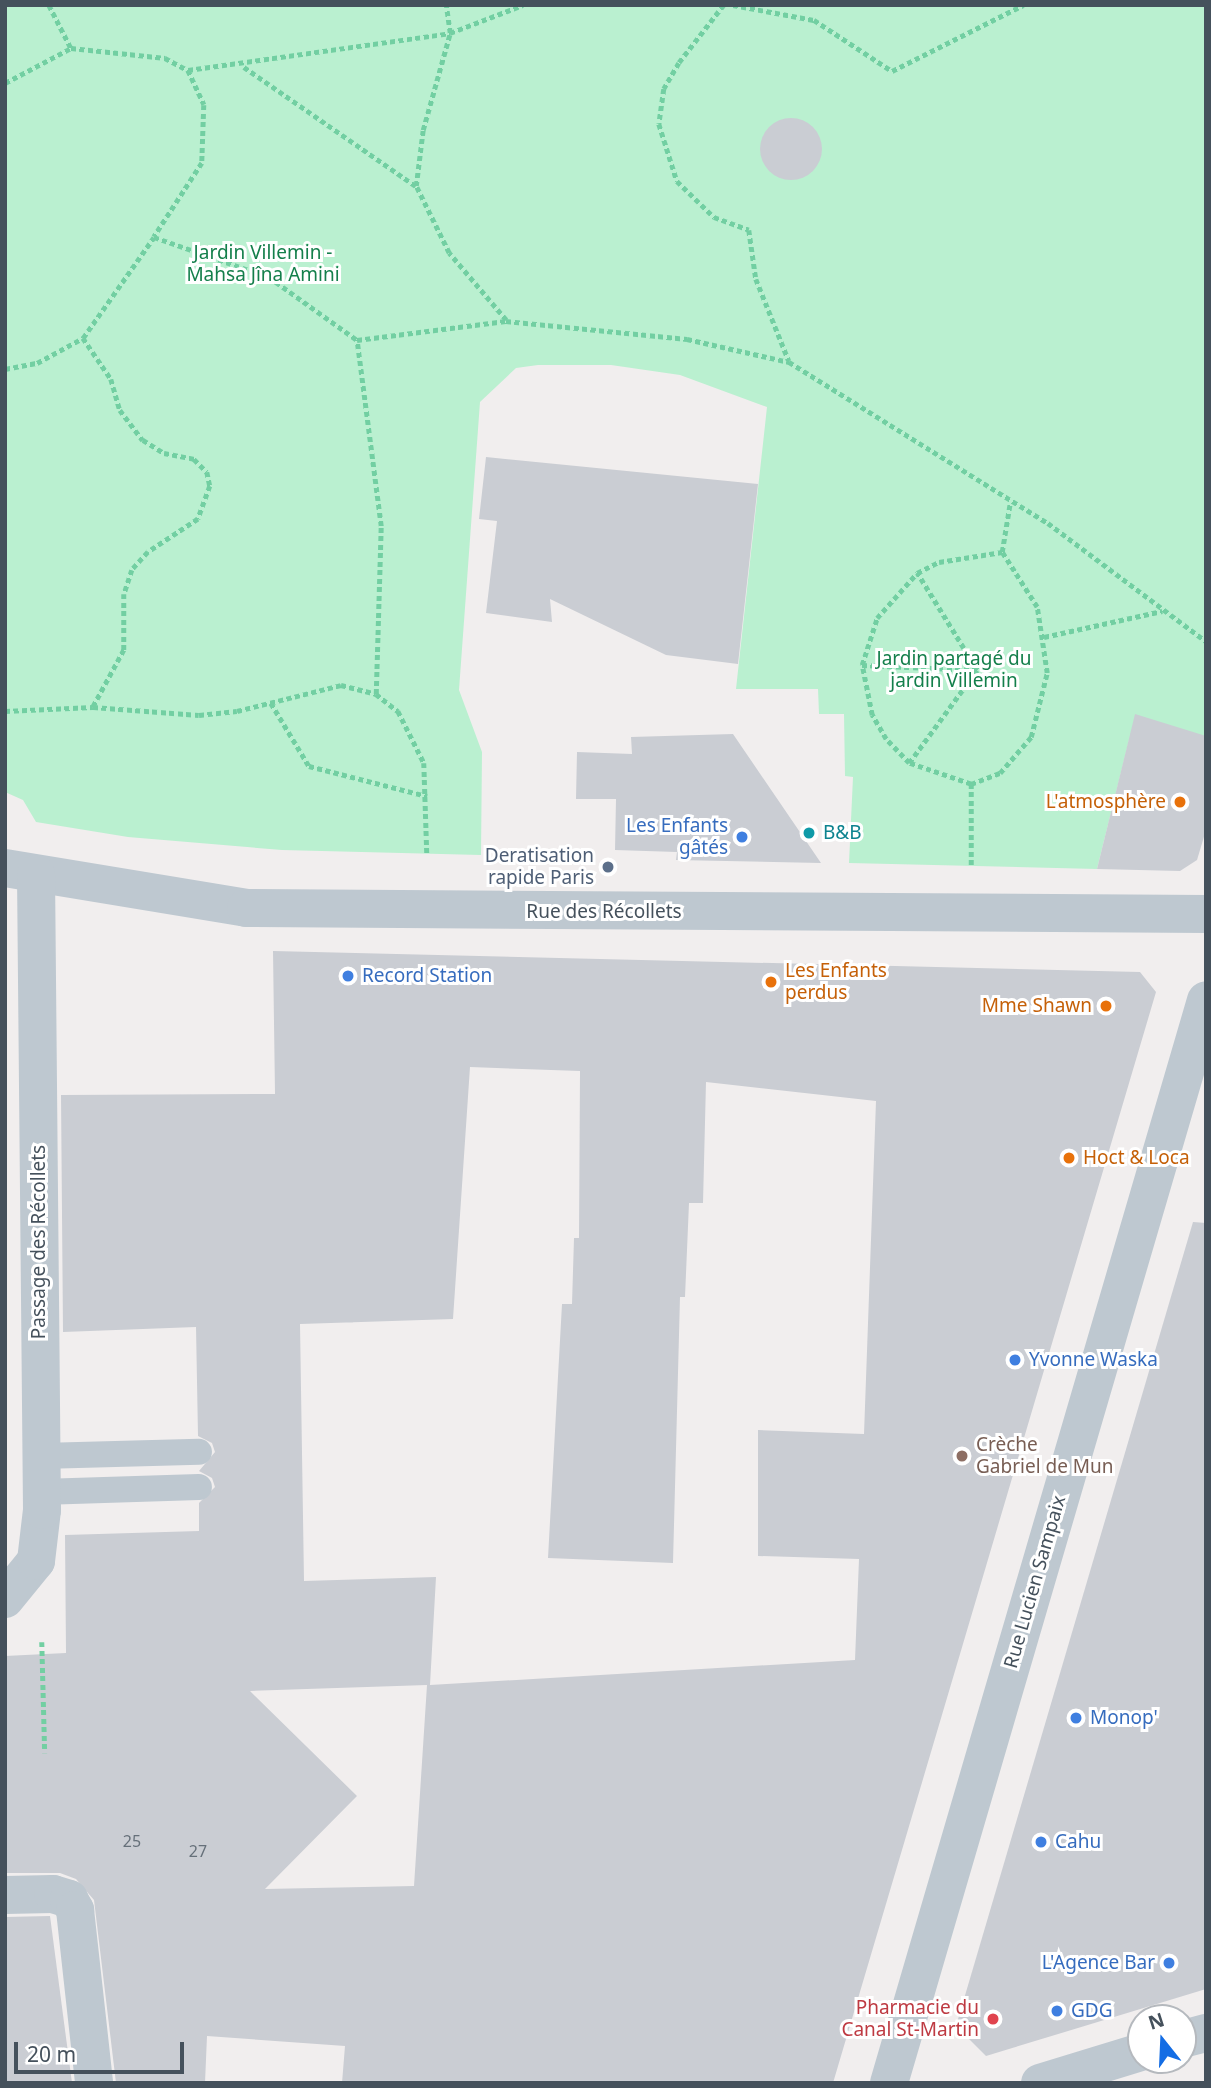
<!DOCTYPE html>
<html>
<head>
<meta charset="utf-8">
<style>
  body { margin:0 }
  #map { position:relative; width:1211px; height:2088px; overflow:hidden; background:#f1eeee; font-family:"Noto Sans",sans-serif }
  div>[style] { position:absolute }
  .green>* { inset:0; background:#baf0d0 }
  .building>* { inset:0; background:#cacdd3 }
  .round { border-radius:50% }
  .path>* { height:4.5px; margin-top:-2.25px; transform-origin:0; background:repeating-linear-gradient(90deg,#72cfa2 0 5px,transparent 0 8.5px) }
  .lane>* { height:26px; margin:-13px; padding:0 13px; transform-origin:13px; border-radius:13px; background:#bec8d0 }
  .street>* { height:38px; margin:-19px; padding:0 19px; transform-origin:19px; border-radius:19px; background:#bec8d0 }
  .dots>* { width:19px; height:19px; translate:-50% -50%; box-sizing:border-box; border:4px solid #fff; border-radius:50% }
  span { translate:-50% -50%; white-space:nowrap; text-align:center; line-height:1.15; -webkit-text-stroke:6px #fff; paint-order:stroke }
  .number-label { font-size:16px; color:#66707a }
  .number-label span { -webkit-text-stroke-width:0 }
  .park-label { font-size:19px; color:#147f4b }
  .food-label { font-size:19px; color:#c56008 }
  .right { translate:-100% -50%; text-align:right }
  .left { translate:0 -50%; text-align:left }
  .shop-label { font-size:19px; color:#366cbe }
  .culture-label { font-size:19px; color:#0d838f }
  .service-label { font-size:19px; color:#4e5e75 }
  .street-label { font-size:19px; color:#45515c }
  .education-label { font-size:19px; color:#785e54 }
  .health-label { font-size:19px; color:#be3a42 }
  .frame { position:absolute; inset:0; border:7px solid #45515c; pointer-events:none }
  .north { position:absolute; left:1127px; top:2004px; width:70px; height:70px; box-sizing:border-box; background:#fff; border:2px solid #b5b9be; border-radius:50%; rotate:342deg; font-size:19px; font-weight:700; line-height:28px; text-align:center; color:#45515c }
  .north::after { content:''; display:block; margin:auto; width:24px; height:32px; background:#146de4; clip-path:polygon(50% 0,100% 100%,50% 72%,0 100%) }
  .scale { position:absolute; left:14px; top:2042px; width:170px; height:32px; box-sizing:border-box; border:4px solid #45515c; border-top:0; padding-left:9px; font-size:21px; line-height:24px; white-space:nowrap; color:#45515c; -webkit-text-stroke:5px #fff; paint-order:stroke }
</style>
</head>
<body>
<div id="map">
  <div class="green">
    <i style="clip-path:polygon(5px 5px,1206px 5px,1206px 736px,1129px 740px,1097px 869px,849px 863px,853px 777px,845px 776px,844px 714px,819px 714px,818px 689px,736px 689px,767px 407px,680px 375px,611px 365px,538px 365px,516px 368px,480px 402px,459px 690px,482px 752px,481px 855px,282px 850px,128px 837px,36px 822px,23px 800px,5px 792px)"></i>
  </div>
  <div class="building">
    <i class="round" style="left:760px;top:118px;width:62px;height:62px"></i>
    <i style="clip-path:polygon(486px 457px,758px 484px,738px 664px,666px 655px,550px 599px,552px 622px,486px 613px,497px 521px,479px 519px)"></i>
    <i style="clip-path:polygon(1135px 714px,1206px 736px,1206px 830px,1197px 860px,1180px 871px,1097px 869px)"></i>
    <i style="clip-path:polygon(733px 734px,821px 863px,676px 860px,677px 852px,615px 850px,616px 799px,576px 799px,577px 752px,632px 754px,631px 737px)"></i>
    <i style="clip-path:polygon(evenodd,273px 951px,1140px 972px,1156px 992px,833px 2083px,342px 2083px,345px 2046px,207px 2036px,205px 2083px,116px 2083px,94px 1900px,76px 1879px,60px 1873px,5px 1873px,5px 1656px,66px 1653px,65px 1535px,199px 1531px,199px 1503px,215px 1487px,212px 1478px,199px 1471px,215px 1452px,212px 1443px,198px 1436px,196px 1327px,63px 1332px,61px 1095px,275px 1094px,273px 951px,470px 1067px,580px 1071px,579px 1238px,574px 1238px,572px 1304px,562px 1304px,548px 1558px,673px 1563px,680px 1297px,685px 1297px,689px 1203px,703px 1203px,706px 1082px,876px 1101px,864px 1434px,758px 1430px,758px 1556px,859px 1559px,855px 1660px,430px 1685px,436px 1577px,304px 1581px,300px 1324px,453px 1319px,470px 1067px,273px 951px,427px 1685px,414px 1886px,265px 1889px,357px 1796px,250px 1691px,427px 1685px)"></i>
    <i style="clip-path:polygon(1193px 1222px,1206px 1223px,1206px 1989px,986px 2056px,956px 2026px)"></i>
    <i style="clip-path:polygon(50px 1916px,72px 2083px,5px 2083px,5px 1917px)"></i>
  </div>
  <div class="path">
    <i style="left:49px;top:5px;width:48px;rotate:62.9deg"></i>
    <i style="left:724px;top:5px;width:73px;rotate:127.8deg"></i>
    <i style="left:679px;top:63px;width:30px;rotate:120deg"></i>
    <i style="left:664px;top:89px;width:35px;rotate:98deg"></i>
    <i style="left:659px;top:124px;width:60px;rotate:72.5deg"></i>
    <i style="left:677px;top:181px;width:52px;rotate:44.2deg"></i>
    <i style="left:714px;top:217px;width:37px;rotate:20deg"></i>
    <i style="left:749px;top:230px;width:49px;rotate:81.9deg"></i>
    <i style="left:756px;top:279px;width:88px;rotate:68.1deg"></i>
    <i style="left:733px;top:5px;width:82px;rotate:10.5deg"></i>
    <i style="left:814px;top:20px;width:93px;rotate:33.2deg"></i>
    <i style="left:892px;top:71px;width:147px;rotate:-26.7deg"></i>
    <i style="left:244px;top:67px;width:209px;rotate:34.7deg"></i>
    <i style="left:188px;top:70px;width:265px;rotate:-8deg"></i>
    <i style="left:450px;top:33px;width:28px;rotate:-98deg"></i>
    <i style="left:5px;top:83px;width:75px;rotate:-27.9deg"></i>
    <i style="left:71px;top:48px;width:95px;rotate:6.1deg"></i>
    <i style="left:165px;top:58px;width:26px;rotate:28deg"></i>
    <i style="left:188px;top:70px;width:38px;rotate:65deg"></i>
    <i style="left:204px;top:105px;width:58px;rotate:92deg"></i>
    <i style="left:202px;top:163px;width:88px;rotate:123deg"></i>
    <i style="left:506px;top:320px;width:88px;rotate:-130.4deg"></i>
    <i style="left:449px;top:253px;width:75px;rotate:-116.2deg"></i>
    <i style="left:416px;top:186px;width:56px;rotate:-82.9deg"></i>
    <i style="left:423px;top:130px;width:101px;rotate:-74.4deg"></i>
    <i style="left:450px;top:33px;width:78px;rotate:-21deg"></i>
    <i style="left:83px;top:338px;width:50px;rotate:55.7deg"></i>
    <i style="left:111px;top:379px;width:32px;rotate:74deg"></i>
    <i style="left:120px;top:410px;width:38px;rotate:53deg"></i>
    <i style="left:143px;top:440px;width:25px;rotate:32deg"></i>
    <i style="left:164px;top:453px;width:31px;rotate:11deg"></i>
    <i style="left:194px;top:459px;width:18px;rotate:45deg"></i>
    <i style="left:207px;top:472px;width:14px;rotate:78deg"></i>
    <i style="left:210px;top:486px;width:35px;rotate:110deg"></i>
    <i style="left:198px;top:519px;width:60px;rotate:146.6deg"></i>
    <i style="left:148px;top:552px;width:24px;rotate:132deg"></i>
    <i style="left:132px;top:570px;width:25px;rotate:108deg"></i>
    <i style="left:124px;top:594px;width:56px;rotate:90deg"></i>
    <i style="left:124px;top:650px;width:65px;rotate:118.5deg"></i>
    <i style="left:5px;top:369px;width:33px;rotate:-11deg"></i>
    <i style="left:37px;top:363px;width:52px;rotate:-28.5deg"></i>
    <i style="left:83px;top:338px;width:123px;rotate:-54.9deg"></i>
    <i style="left:154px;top:237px;width:122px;rotate:19.2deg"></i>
    <i style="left:269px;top:277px;width:108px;rotate:35.6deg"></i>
    <i style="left:357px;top:340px;width:150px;rotate:-7.3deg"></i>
    <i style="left:506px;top:321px;width:182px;rotate:5.7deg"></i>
    <i style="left:687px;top:339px;width:105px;rotate:12.7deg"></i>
    <i style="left:789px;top:362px;width:305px;rotate:31.9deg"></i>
    <i style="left:1048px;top:523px;width:197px;rotate:36.8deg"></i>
    <i style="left:1044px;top:637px;width:121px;rotate:-12.4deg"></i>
    <i style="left:862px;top:665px;width:115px;rotate:2.5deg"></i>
    <i style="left:376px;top:694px;width:28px;rotate:38deg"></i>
    <i style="left:398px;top:711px;width:58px;rotate:63.4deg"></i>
    <i style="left:424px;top:763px;width:91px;rotate:88.1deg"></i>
    <i style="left:271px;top:703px;width:74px;rotate:58.9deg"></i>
    <i style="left:309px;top:766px;width:122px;rotate:14.3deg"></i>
    <i style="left:5px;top:711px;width:88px;rotate:-2.6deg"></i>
    <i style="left:93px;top:707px;width:106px;rotate:4.3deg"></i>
    <i style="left:199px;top:715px;width:38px;rotate:-6deg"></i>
    <i style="left:237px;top:711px;width:107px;rotate:-14deg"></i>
    <i style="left:341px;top:685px;width:36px;rotate:14deg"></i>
    <i style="left:376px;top:694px;width:168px;rotate:-88.3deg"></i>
    <i style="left:381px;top:526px;width:188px;rotate:-97.4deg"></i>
    <i style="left:909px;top:763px;width:115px;rotate:-53.8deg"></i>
    <i style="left:977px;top:670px;width:114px;rotate:-121.7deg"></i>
    <i style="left:971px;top:784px;width:65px;rotate:-161.3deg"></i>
    <i style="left:909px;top:763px;width:33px;rotate:-134deg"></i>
    <i style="left:886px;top:739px;width:28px;rotate:-120deg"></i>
    <i style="left:872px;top:715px;width:51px;rotate:-101.3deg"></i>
    <i style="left:862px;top:665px;width:49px;rotate:-72.3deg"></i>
    <i style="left:877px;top:618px;width:60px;rotate:-48.4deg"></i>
    <i style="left:917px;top:573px;width:25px;rotate:-27deg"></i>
    <i style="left:939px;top:562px;width:64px;rotate:-9deg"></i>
    <i style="left:971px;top:865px;width:81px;rotate:-90deg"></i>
    <i style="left:971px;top:784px;width:31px;rotate:-21deg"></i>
    <i style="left:1000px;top:773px;width:48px;rotate:-49.3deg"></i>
    <i style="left:1031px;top:737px;width:66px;rotate:-76deg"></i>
    <i style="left:1047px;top:673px;width:67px;rotate:-98.6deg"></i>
    <i style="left:1037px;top:607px;width:65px;rotate:-122.5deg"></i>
    <i style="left:1002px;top:552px;width:50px;rotate:-80.7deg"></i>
    <i style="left:42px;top:1642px;width:111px;rotate:88.5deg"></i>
  </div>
  <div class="lane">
    <i style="left:41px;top:1456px;width:158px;rotate:-1.5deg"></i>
    <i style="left:41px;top:1492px;width:158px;rotate:-1.8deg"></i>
  </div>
  <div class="street">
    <i style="left:5px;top:868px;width:244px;rotate:9.4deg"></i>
    <i style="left:246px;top:908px;width:960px;rotate:0.36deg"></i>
    <i style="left:5px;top:1599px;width:49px;rotate:-50.8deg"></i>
    <i style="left:36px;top:1561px;width:51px;rotate:-83.3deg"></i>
    <i style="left:42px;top:1510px;width:636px;rotate:-90.54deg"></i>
    <i style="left:5px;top:1895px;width:48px;rotate:-1.2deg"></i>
    <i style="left:53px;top:1894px;width:17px;rotate:17deg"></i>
    <i style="left:69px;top:1899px;width:13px;rotate:61deg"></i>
    <i style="left:75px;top:1910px;width:174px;rotate:83.7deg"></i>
    <i style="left:1183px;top:2039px;width:24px;rotate:-15deg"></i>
    <i style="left:889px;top:2083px;width:1128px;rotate:-73.68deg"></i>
    <i style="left:1040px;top:2083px;width:106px;rotate:-17.1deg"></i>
  </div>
  <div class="dots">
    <i style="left:1180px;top:802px;background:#e8710a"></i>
    <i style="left:809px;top:833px;background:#0f9aa8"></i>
    <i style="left:742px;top:837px;background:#3f7fe0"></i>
    <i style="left:608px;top:867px;background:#5c6f8a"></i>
    <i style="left:348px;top:976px;background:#3f7fe0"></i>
    <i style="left:771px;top:982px;background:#e8710a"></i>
    <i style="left:1106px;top:1006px;background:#e8710a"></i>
    <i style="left:1069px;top:1158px;background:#e8710a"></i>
    <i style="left:1015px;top:1360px;background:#3f7fe0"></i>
    <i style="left:962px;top:1456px;background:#8d6e63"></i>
    <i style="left:1076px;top:1718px;background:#3f7fe0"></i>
    <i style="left:1041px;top:1842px;background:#3f7fe0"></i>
    <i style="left:1169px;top:1963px;background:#3f7fe0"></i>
    <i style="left:1057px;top:2011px;background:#3f7fe0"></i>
    <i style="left:993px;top:2019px;background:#e0444e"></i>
  </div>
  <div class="number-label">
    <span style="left:132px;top:1841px">25</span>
    <span style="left:198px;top:1851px">27</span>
  </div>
  <div class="park-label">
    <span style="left:263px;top:264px">Jardin Villemin -<br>Mahsa Jîna Amini</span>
    <span style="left:954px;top:670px">Jardin partagé du<br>jardin Villemin</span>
  </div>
  <div class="food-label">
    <span class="right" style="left:1166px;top:802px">L'atmosphère</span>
    <span class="left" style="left:785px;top:982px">Les Enfants<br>perdus</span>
    <span class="right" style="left:1092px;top:1006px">Mme Shawn</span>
    <span class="left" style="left:1083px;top:1158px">Hoct &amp; Loca</span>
  </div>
  <div class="shop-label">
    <span class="right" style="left:728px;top:837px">Les Enfants<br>gâtés</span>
    <span class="left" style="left:362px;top:976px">Record Station</span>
    <span class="left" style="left:1029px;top:1360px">Yvonne Waska</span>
    <span class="left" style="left:1090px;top:1718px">Monop'</span>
    <span class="left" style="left:1055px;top:1842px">Cahu</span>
    <span class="right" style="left:1155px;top:1963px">L'Agence Bar</span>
    <span class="left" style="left:1071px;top:2011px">GDG</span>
  </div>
  <div class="culture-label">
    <span class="left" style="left:823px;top:833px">B&amp;B</span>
  </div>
  <div class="service-label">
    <span class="right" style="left:594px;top:867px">Deratisation<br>rapide Paris</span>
  </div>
  <div class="street-label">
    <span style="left:604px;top:912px">Rue des Récollets</span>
    <span style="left:39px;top:1242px;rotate:-90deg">Passage des Récollets</span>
    <span style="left:1035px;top:1582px;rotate:-74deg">Rue Lucien Sampaix</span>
  </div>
  <div class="education-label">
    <span class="left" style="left:976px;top:1456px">Crèche<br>Gabriel de Mun</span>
  </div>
  <div class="health-label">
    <span class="right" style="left:979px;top:2019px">Pharmacie du<br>Canal St-Martin</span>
  </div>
  <div class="frame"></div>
  <div class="north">N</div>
  <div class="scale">20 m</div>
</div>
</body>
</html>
